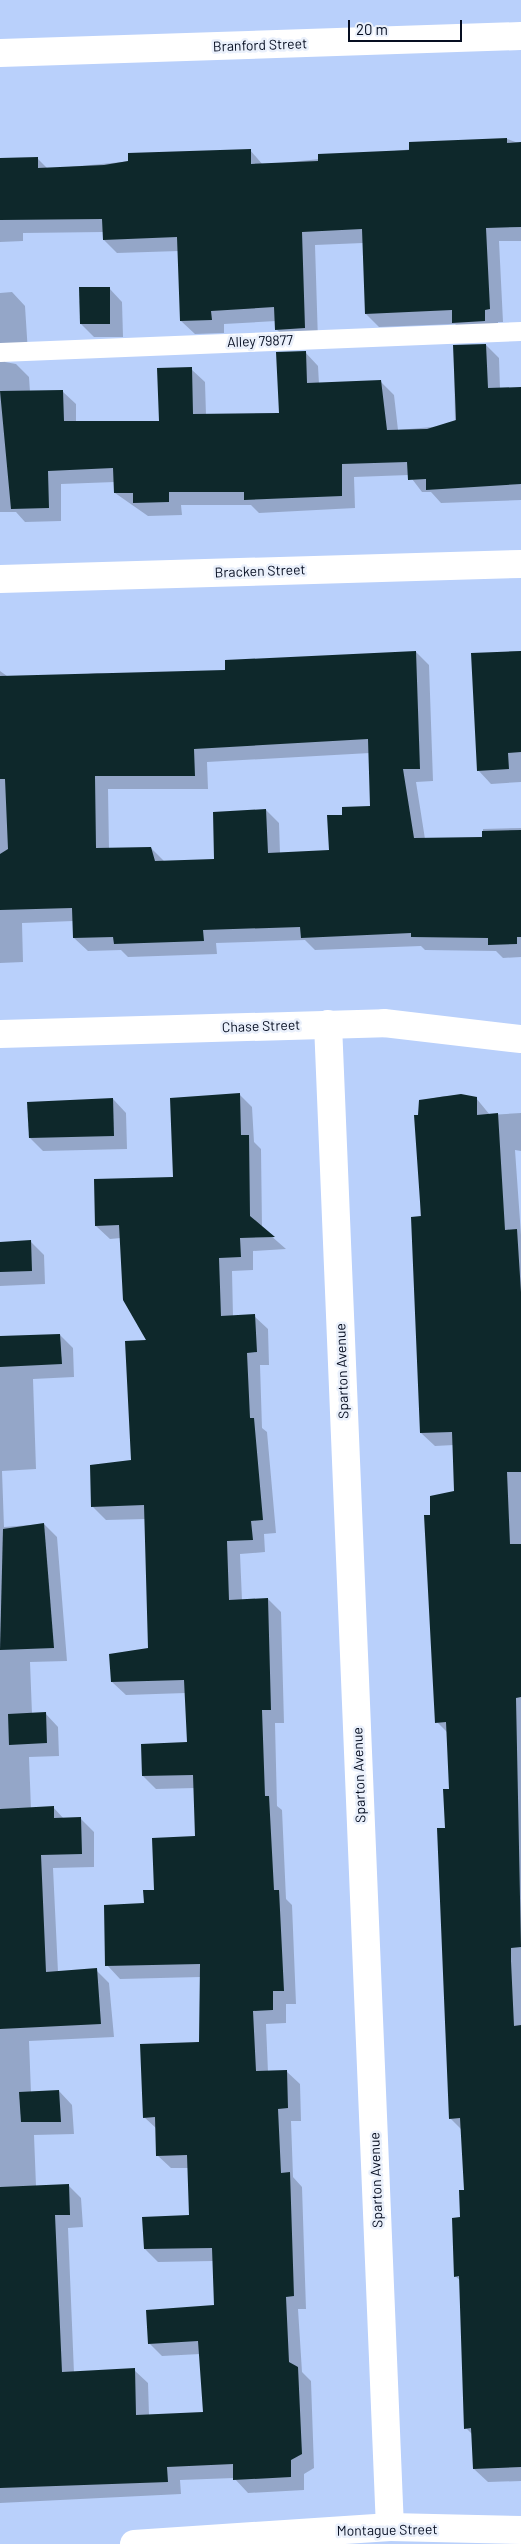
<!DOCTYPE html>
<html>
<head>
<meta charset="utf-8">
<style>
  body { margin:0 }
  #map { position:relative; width:521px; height:2544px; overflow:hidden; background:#b9d0fb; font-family:Barlow,sans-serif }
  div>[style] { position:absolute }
  .shadow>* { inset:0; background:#0003 }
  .building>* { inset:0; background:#0e282b }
  .service>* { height:19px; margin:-9.5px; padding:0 9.5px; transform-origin:9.5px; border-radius:9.5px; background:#fff }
  .minor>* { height:28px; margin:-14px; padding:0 14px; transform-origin:14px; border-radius:14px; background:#fff }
  .tertiary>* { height:28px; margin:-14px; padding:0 14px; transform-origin:14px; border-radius:14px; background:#fff }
  .secondary>* { height:28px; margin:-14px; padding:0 14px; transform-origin:14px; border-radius:14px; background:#fff }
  span { translate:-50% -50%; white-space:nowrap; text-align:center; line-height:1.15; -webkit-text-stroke:5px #eaf0fb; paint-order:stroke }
  .street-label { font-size:14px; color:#060e21 }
  .scale { position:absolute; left:348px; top:20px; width:114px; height:22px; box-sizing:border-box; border:2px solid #060e21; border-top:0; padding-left:6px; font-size:15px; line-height:18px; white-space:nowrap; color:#060e21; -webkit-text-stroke:4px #eaf0fb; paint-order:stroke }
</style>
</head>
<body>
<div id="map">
  <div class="shadow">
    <i style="clip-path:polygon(507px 139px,521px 144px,521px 241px,499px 241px,503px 322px,498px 322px,498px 334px,467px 335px,455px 324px,379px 327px,366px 314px,363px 243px,315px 245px,318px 341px,290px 342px,276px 329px,276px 321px,224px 324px,224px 333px,195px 334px,181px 321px,179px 251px,117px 253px,104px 240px,104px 232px,23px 233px,23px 241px,0 242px,0 159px,38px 159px,48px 169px,250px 150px,263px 165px)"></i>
    <i style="clip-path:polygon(109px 288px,122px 302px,123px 337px,94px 337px,81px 324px)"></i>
    <i style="clip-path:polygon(12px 292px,25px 306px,28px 353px,7px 356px,5px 362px,16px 364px,29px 377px,30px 392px,62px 391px,76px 404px,76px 422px,160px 423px,191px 369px,205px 382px,206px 415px,280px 414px,305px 352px,318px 366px,319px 384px,381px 382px,394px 395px,398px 430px,455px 425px,454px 346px,486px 345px,499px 358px,500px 389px,521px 388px,521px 500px,441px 503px,431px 492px,422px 492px,409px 475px,354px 477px,355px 508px,259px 513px,251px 505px,181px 505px,182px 515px,148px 516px,115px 493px,115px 482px,61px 484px,61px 521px,25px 522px,16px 512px,0 512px,0 293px)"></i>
    <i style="clip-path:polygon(521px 651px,521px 782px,491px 784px,478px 770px,473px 654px)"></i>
    <i style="clip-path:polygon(evenodd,416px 652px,429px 665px,433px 781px,416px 782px,425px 839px,483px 838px,483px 829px,521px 828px,521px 957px,503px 958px,496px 951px,425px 950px,421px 946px,315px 950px,305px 940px,216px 943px,217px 954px,128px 957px,121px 950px,88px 951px,74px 938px,73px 921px,22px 923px,23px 962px,0 963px,0 671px,7px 676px,42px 679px,97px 673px,132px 676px,226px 671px,416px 652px,370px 753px,371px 807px,343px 816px,330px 852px,280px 853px,279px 823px,266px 810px,215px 861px,164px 861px,151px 848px,109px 849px,108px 789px,208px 789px,207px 762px,370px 753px)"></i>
    <i style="clip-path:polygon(239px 1094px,252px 1107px,254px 1142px,261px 1149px,262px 1228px,286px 1249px,253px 1251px,253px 1270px,232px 1271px,233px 1317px,254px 1316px,268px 1329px,269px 1365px,260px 1365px,262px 1428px,267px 1432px,276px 1533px,264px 1534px,265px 1552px,240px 1554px,242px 1600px,268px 1599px,281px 1612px,284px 1723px,275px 1723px,277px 1806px,282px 1810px,286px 1899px,292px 1905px,296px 2004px,286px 2004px,286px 2023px,266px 2024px,268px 2072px,286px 2071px,300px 2084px,301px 2121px,291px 2121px,293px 2177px,302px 2187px,306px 2309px,298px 2309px,302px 2372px,311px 2381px,314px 2468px,304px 2474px,304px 2490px,248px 2493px,234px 2478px,180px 2480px,181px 2494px,0 2503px,0 1338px,60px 1335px,73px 1348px,74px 1377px,33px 1379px,36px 1469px,2px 1471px,4px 1527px,44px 1524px,57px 1537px,67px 1661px,30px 1662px,32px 1714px,45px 1713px,58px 1727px,59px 1756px,29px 1757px,31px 1809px,53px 1807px,64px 1819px,81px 1819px,94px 1832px,94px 1867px,53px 1868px,58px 1972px,96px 1970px,109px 1983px,114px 2037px,29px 2041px,31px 2093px,59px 2091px,72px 2105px,74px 2134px,34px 2135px,36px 2186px,68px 2185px,81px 2198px,83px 2227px,68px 2228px,74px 2373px,134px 2370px,148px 2383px,149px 2415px,204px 2413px,200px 2354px,162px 2356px,149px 2343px,215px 2307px,213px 2261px,158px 2262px,145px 2249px,190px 2217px,188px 2168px,171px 2168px,157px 2155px,157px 2129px,144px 2117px,200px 2043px,201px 1977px,120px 1979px,107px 1965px,145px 1905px,197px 1837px,195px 1788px,156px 1789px,143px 1776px,188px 1743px,186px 1693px,126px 1695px,112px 1682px,149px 1649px,146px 1519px,106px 1520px,93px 1507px,133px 1461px,148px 1341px,121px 1238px,110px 1239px,96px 1226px,174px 1178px)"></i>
    <i style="clip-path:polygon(444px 1096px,476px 1098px,490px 1115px,521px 1113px,521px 1151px,515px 1150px,521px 1235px,521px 2481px,488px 2482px,474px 2469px,473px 2435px,466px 2428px,461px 2281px,455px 2276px,465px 2191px,462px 2130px,450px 2118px,446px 1830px,450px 1790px,448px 1733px,437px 1722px,431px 1516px,455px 1492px,454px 1445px,435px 1446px,421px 1433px,420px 1101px)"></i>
    <i style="clip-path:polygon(113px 1099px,126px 1113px,127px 1149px,43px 1151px,30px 1138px)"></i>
    <i style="clip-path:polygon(31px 1242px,44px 1255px,45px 1284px,0 1286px,0 1243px)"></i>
  </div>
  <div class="building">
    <i style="clip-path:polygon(507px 138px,507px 143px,521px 142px,521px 227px,486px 228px,490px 309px,485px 310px,485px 321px,452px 323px,452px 310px,365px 314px,362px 229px,302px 232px,305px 328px,275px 330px,274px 307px,211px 311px,212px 320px,180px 321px,177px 237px,103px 240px,102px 219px,0 220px,0 158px,38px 157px,38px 168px,104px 165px,128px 161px,128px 153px,251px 149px,251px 164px,318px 161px,318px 154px,409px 150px,409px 142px)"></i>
    <i style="clip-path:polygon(79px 287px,110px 287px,110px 324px,80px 324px)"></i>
    <i style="clip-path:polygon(486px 344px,488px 388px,521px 387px,521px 484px,426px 490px,426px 479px,408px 480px,407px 462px,342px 464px,342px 496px,244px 500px,244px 492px,169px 492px,169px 502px,133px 503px,133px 493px,114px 493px,113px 468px,48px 471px,49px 508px,11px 509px,0 391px,63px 390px,64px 421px,159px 421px,157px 368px,192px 367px,193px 414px,279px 413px,276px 352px,306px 351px,307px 383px,381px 380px,387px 430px,427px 429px,456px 420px,453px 345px)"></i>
    <i style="clip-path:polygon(evenodd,416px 651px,420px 769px,403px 769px,414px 838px,482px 837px,482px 831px,521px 830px,521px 937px,517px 937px,517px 944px,488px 945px,488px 938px,411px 937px,411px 933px,301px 938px,300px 927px,203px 930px,204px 941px,114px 944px,113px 937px,73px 938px,72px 908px,0 910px,0 854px,8px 849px,5px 779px,0 779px,0 676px,225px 670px,225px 660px,416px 651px,368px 739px,370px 806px,342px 807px,342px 815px,327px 815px,329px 850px,268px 853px,266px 809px,213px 812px,214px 859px,155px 861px,151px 847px,96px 848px,95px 776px,195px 776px,194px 749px,368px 739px)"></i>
    <i style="clip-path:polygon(521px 651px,521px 752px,508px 753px,509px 769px,477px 771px,471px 653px)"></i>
    <i style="clip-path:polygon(240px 1093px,241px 1135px,249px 1135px,250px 1216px,275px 1237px,240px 1238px,241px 1257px,219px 1258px,221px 1316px,255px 1314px,257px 1352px,247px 1353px,250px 1418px,254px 1418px,263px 1520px,251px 1521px,253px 1540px,227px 1541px,229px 1600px,268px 1598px,271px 1710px,262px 1710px,265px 1796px,269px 1796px,274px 1890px,279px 1890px,284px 1991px,273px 1991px,273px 2010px,253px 2011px,256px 2071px,287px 2070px,288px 2108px,278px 2109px,281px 2173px,290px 2172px,294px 2296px,286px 2297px,289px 2362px,298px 2367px,302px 2454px,291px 2460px,291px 2477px,233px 2480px,233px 2464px,167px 2467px,168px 2482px,0 2488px,0 2187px,69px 2184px,70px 2215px,55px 2215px,62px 2372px,135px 2368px,136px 2415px,203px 2412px,198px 2341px,148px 2344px,146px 2310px,214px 2305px,212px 2248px,144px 2249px,142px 2217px,189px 2215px,187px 2155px,156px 2156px,155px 2117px,143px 2118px,140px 2044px,199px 2042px,200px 1964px,105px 1966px,104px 1905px,144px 1903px,143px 1890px,154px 1890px,152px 1838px,195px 1836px,193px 1775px,142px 1776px,141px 1744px,187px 1742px,184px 1680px,111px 1682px,109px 1654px,148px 1648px,144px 1505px,91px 1507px,90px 1465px,131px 1460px,125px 1341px,146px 1340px,123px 1300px,119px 1225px,95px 1226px,94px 1179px,173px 1177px,170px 1098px)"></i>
    <i style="clip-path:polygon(461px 1094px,477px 1097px,477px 1115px,498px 1113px,505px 1230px,517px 1229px,521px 1292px,521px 1472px,507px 1472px,510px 1544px,521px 1544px,521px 1697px,516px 1698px,521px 1947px,511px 1948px,511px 1961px,514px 2026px,521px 2025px,521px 2467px,473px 2469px,471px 2428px,464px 2429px,459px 2276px,454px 2277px,452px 2218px,460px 2217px,459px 2190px,464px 2190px,460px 2118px,449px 2119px,437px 1828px,445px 1828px,443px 1789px,449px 1789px,446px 1722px,435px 1723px,424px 1515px,430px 1515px,430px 1496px,454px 1491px,453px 1461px,452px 1432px,420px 1433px,411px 1217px,421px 1216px,414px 1115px,418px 1115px,419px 1100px)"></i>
    <i style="clip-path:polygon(113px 1098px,114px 1136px,29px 1138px,27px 1102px)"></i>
    <i style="clip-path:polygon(31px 1240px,32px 1271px,0 1272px,0 1242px)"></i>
    <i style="clip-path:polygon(60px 1334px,62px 1364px,0 1367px,0 1336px)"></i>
    <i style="clip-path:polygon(44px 1523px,54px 1648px,0 1650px,3px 1529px)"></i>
    <i style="clip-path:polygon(46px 1712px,47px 1743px,9px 1745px,8px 1714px)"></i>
    <i style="clip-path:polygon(54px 1806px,54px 1818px,81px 1817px,82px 1854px,41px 1855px,46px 1972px,97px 1968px,101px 2024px,0 2029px,0 1809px)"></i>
    <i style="clip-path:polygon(59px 2090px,61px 2122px,21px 2122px,19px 2092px)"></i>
  </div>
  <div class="service">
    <i style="left:0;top:352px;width:521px;rotate:-2.31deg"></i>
  </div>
  <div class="minor">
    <i style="left:0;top:579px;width:521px;rotate:-1.65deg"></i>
    <i style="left:328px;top:1024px;width:1504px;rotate:87.64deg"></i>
  </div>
  <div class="tertiary">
    <i style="left:0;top:1034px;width:384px;rotate:-1.6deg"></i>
    <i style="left:384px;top:1023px;width:138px;rotate:6.7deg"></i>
    <i style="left:134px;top:2544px;width:257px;rotate:-3.8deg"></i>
    <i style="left:390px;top:2527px;width:131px;rotate:1.3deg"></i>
  </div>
  <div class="secondary">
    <i style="left:0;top:53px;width:521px;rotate:-1.87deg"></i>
  </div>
  <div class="street-label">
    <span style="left:260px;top:45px;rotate:-2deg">Branford Street</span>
    <span style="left:260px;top:341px;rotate:-2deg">Alley 79877</span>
    <span style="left:260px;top:571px;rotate:-2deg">Bracken Street</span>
    <span style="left:261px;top:1026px;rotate:-2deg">Chase Street</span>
    <span style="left:342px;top:1371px;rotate:-92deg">Sparton Avenue</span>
    <span style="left:359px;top:1775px;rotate:-92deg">Sparton Avenue</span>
    <span style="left:376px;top:2180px;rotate:-92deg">Sparton Avenue</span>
    <span style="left:387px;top:2530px;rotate:-1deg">Montague Street</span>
  </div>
  <div class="scale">20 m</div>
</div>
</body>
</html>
